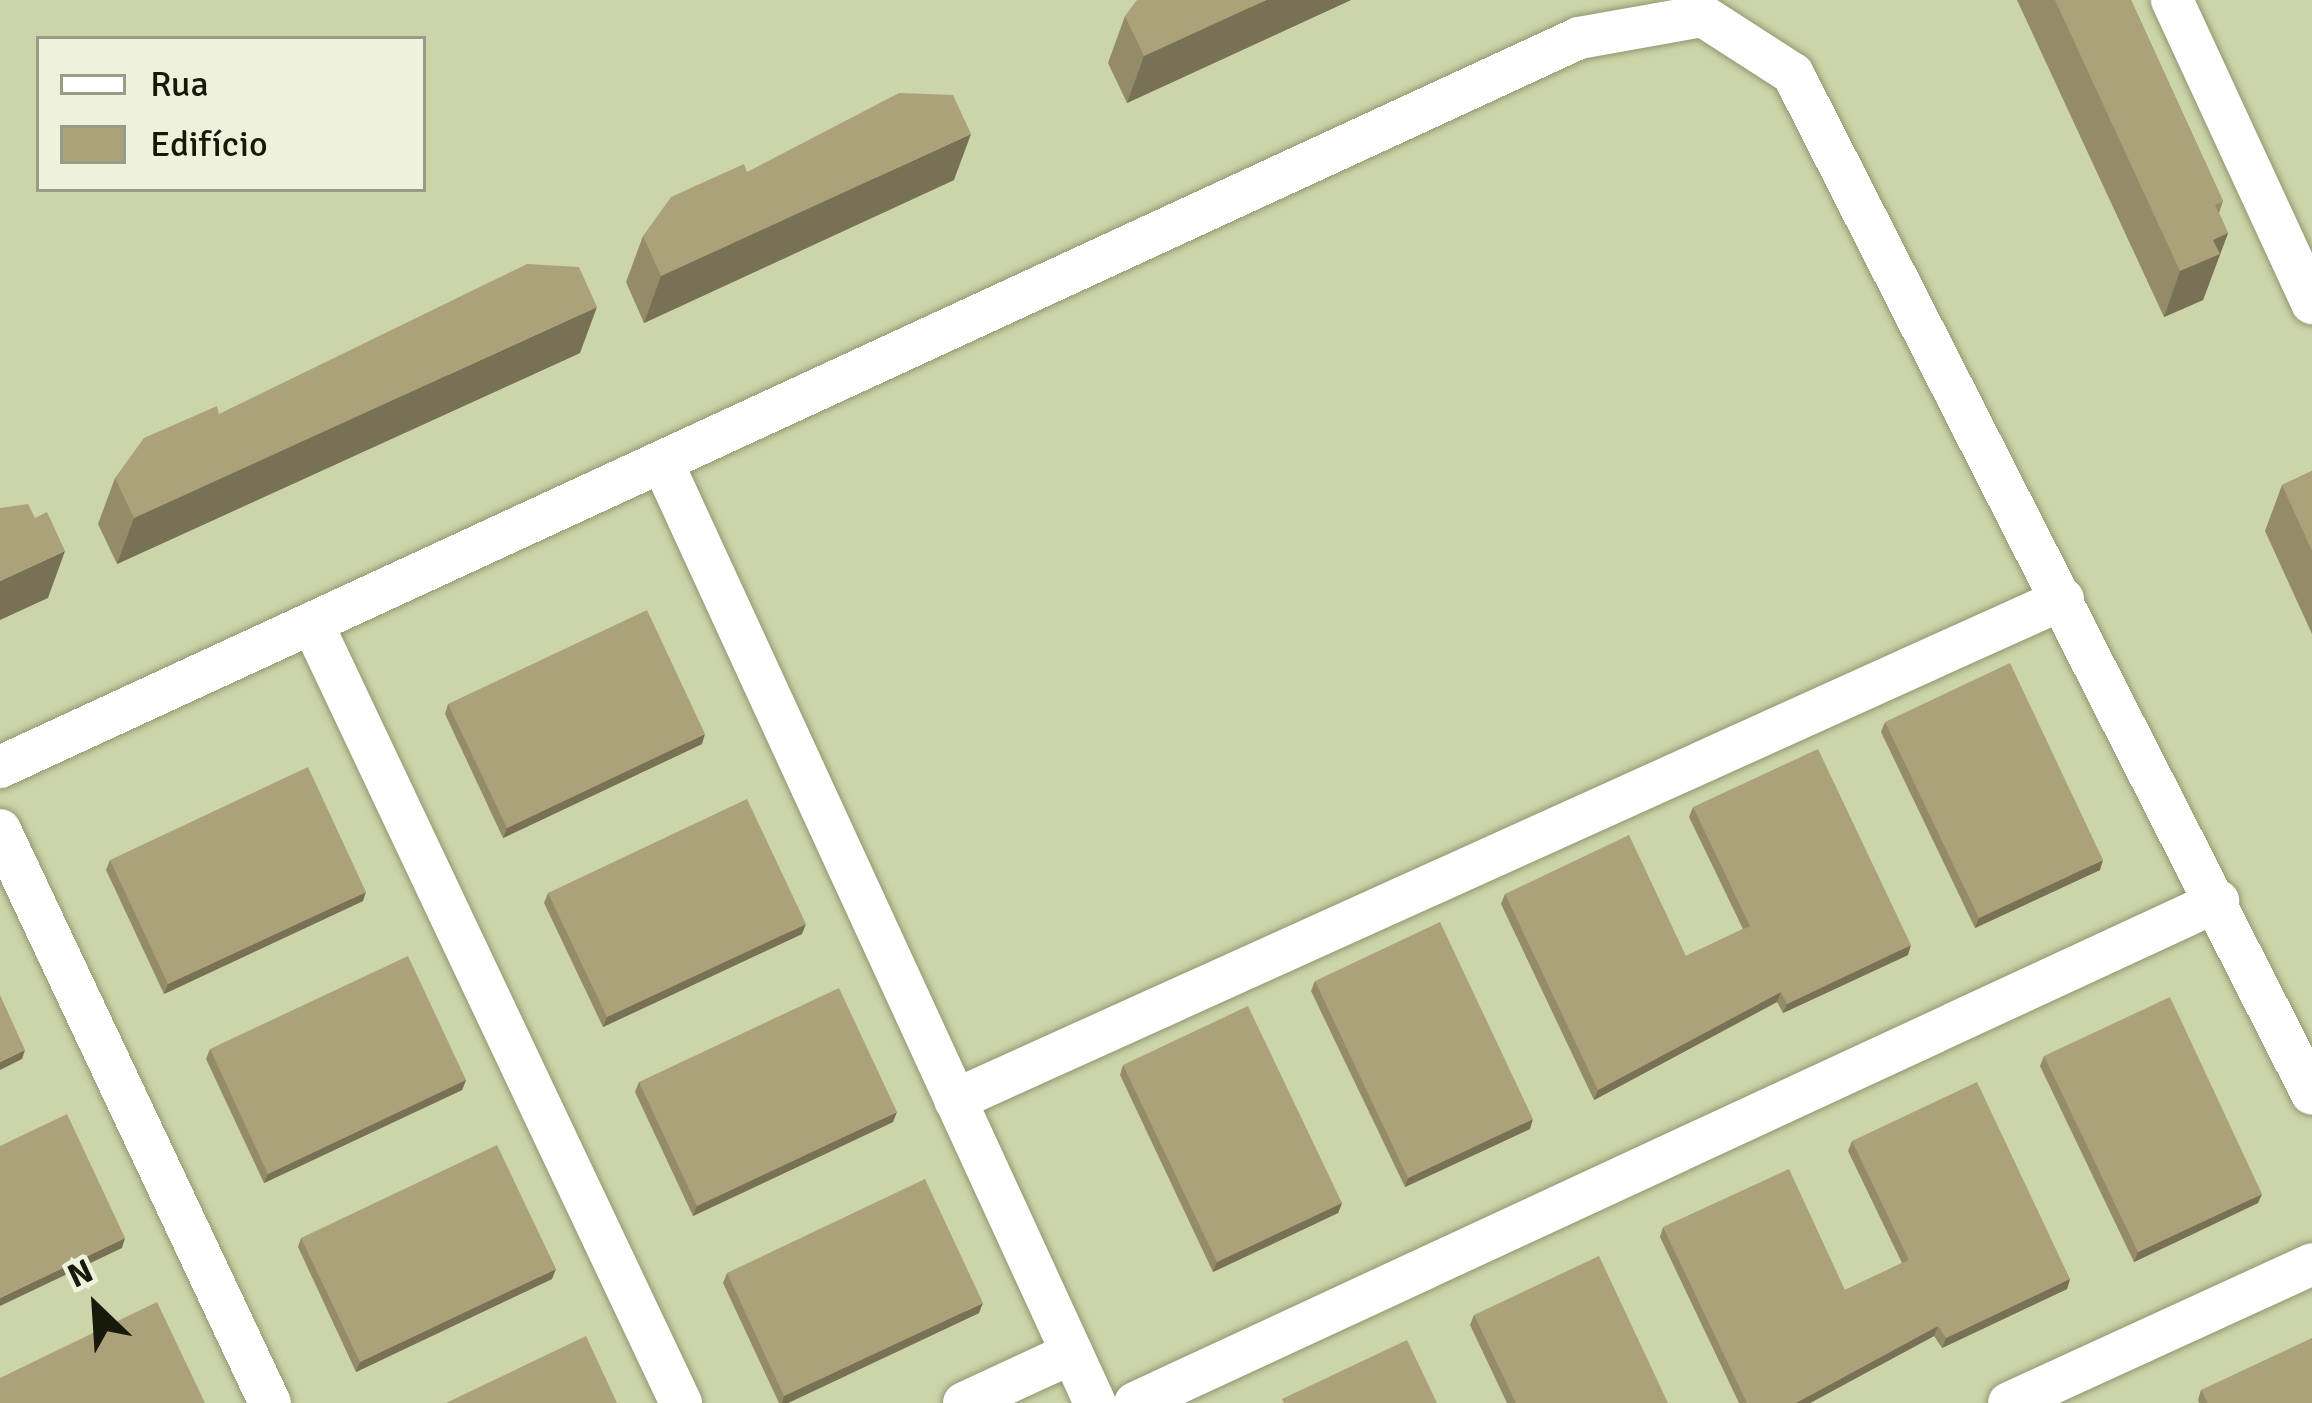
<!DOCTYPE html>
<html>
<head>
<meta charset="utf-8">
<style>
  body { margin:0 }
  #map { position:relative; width:2312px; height:1403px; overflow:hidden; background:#ccd4aa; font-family:Signika,sans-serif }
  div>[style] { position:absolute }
  .roads { filter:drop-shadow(0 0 3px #90976f) drop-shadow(0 0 3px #90976f) }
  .minor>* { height:42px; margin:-21px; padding:0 21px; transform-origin:21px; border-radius:21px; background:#fff }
  .wall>* { inset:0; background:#948b69 }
  .shaded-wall>* { inset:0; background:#787155 }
  .building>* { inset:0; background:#aca27a }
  span { translate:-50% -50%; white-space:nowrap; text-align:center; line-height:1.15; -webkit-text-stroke:10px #eef2dd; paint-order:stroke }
  .legend { position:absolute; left:36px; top:36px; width:390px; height:156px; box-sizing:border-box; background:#eef2dd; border:3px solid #989c89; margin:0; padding:15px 21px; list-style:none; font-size:36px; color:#171a0a }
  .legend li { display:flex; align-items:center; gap:24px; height:60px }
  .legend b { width:60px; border:3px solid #989c89 }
  .north { position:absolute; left:36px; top:1247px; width:120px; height:120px; -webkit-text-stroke:9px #eef2dd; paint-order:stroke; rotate:335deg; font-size:33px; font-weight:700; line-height:48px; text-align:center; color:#171a0a }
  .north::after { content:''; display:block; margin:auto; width:42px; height:54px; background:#171a0a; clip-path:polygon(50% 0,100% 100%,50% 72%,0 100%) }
</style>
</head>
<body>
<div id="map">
  <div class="roads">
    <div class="minor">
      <i style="left:2172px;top:0;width:334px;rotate:65.2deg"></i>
      <i style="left:664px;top:466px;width:1031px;rotate:65.3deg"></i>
      <i style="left:313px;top:625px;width:861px;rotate:64.69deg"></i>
      <i style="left:0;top:767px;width:1739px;rotate:-24.78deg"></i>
      <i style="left:1579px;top:38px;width:126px;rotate:-10.1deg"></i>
      <i style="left:1703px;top:16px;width:107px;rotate:32.8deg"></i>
      <i style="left:1793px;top:74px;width:1144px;rotate:63.03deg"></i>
      <i style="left:0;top:830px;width:633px;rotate:64.77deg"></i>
      <i style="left:955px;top:1100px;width:1216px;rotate:-24.33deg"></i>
      <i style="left:964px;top:1403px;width:119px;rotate:-24.8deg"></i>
      <i style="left:1135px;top:1403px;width:1194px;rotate:-24.87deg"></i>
      <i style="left:2009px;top:1403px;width:333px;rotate:-24.6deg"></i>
    </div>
  </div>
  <div class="wall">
    <i style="clip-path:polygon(1351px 0,1127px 103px,1108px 63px,1125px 16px)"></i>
    <i style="clip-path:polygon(2017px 0,2131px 0,2223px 201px,2219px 213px,2228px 233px,2203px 300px,2164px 317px)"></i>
    <i style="clip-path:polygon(747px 172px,954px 180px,644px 323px,626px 282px,643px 236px)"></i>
    <i style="clip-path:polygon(580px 353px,117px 564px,98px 524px,115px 478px,219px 414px)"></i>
    <i style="clip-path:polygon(2312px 471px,2312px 634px,2265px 531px,2282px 485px)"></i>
    <i style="clip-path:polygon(448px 704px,702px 744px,503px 838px,445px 714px)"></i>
    <i style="clip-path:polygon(1885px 722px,2100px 870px,1975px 928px,1881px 732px)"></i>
    <i style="clip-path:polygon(1693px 807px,1908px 955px,1783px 1013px,1777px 1002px,1594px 1100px,1501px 904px,1505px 894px,1686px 956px,1743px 929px,1689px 817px)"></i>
    <i style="clip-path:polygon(110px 860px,363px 901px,164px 994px,106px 870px)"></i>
    <i style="clip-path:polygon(548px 893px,802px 934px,603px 1027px,544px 903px)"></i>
    <i style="clip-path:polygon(1315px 981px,1530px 1129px,1405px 1187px,1311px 991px)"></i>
    <i style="clip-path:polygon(210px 1049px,466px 1080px,462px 1090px,264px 1183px,206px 1059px)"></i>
    <i style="clip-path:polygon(2044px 1056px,2258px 1203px,2134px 1262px,2040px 1066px)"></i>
    <i style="clip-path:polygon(1123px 1065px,1342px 1203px,1338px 1213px,1213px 1272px,1120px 1075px)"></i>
    <i style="clip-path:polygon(639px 1082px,893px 1122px,693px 1216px,635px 1092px)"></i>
    <i style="clip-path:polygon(1852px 1141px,2070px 1279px,2067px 1289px,1942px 1348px,1934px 1336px,1810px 1403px,1739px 1403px,1660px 1237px,1663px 1227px,1845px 1290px,1902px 1263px,1848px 1151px)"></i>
    <i style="clip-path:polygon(301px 1238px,552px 1279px,356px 1372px,298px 1247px)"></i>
    <i style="clip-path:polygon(727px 1273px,979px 1313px,788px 1403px,779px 1403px,723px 1283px)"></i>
    <i style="clip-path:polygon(1474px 1315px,1668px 1403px,1507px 1403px,1470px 1325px)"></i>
    <i style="clip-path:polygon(2201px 1390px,2312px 1403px,2199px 1403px,2198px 1400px)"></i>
  </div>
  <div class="shaded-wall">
    <i style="clip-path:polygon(1266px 0,1351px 0,1127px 103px,1144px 56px)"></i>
    <i style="clip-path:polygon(971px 134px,954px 180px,644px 323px,661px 276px)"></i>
    <i style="clip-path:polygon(2228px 233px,2203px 300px,2164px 317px,2180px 271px,2213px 240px)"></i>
    <i style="clip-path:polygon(597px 307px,580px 353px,117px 564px,134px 518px)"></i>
    <i style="clip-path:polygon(65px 551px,48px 598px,0 620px,0 581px)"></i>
    <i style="clip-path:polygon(705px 734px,702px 744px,503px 838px,507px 828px)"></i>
    <i style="clip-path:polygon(2103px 860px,2100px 870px,1975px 928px,1979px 918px)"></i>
    <i style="clip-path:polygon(366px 892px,363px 901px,164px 994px,168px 984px)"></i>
    <i style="clip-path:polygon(806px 924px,802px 934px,603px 1027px,607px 1017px)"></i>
    <i style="clip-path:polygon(1911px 945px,1908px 955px,1783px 1013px,1787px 1004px)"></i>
    <i style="clip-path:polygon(1781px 992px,1777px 1002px,1594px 1100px,1598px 1090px)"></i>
    <i style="clip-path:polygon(25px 1050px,22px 1059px,0 1070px,0 1062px)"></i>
    <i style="clip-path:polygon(466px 1080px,462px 1090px,264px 1183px,268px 1174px)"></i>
    <i style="clip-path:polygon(897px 1112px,893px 1122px,693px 1216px,697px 1206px)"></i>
    <i style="clip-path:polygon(1533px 1119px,1530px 1129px,1405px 1187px,1408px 1178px)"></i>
    <i style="clip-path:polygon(2262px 1194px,2258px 1203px,2134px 1262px,2138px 1252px)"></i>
    <i style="clip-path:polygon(1342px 1203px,1338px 1213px,1213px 1272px,1217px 1262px)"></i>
    <i style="clip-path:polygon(125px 1238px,122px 1248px,0 1306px,0 1298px)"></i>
    <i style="clip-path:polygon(556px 1269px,552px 1279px,356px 1372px,360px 1362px)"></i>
    <i style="clip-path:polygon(2070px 1279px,2067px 1289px,1942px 1348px,1946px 1338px)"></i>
    <i style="clip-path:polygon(983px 1303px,979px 1313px,788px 1403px,782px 1403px,784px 1396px)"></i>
    <i style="clip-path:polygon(1938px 1326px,1934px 1336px,1810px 1403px,1796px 1403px)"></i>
  </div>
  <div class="building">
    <i style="clip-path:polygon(1137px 0,1266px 0,1144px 56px,1125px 16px)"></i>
    <i style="clip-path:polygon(2055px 0,2131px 0,2223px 201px,2215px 205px,2228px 233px,2213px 240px,2220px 254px,2180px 271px)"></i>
    <i style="clip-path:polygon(899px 93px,953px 95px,971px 134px,661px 276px,643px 236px,671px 197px,744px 164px,747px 172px)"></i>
    <i style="clip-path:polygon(527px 264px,579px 267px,597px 307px,134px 518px,115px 478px,144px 438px,217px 406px,219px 414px)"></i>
    <i style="clip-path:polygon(2312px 471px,2312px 551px,2282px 485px)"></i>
    <i style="clip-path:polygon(28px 504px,35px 518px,47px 512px,65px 551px,0 581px,0 508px)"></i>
    <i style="clip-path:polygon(647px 610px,705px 734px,507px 828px,448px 704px)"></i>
    <i style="clip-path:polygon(2010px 663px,2103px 860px,1979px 918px,1885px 722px)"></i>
    <i style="clip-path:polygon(1818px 749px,1911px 945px,1787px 1004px,1781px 992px,1598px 1090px,1505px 894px,1629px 835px,1686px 956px,1750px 926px,1693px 807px)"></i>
    <i style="clip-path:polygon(308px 767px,366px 892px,168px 984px,110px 860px)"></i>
    <i style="clip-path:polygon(747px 799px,806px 924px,607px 1017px,548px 893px)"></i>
    <i style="clip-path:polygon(1440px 922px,1533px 1119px,1408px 1178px,1315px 981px)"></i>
    <i style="clip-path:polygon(408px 956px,466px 1080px,268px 1174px,210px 1049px)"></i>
    <i style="clip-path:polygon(839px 988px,897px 1112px,697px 1206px,639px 1082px)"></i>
    <i style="clip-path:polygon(0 995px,25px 1050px,0 1062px)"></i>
    <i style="clip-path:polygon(2170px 997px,2262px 1194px,2138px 1252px,2044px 1056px)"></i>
    <i style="clip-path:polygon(1248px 1006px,1342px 1203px,1217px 1262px,1123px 1065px)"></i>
    <i style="clip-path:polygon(1977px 1082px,2070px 1279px,1946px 1338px,1938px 1326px,1796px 1403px,1747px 1403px,1663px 1227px,1789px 1169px,1845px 1290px,1909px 1260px,1852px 1141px)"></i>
    <i style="clip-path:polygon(67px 1114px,125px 1238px,0 1298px,0 1146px)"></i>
    <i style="clip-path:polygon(497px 1145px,556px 1269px,360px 1362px,301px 1238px)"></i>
    <i style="clip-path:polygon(925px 1179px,983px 1303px,784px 1396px,727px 1273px)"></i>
    <i style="clip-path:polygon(1599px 1256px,1668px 1403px,1516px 1403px,1474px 1315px)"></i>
    <i style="clip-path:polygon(157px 1302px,205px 1403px,0 1403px,0 1378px)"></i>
    <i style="clip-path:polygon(586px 1336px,617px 1403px,446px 1403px)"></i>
    <i style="clip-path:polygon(2312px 1338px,2312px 1403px,2208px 1403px,2201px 1390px)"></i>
    <i style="clip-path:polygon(1407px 1340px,1437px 1403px,1284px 1403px,1282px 1399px)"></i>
  </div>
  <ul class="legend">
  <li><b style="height:15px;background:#fff"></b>Rua</li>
  <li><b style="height:33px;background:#aca27a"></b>Edifício</li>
  </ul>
  <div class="north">N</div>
</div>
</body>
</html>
